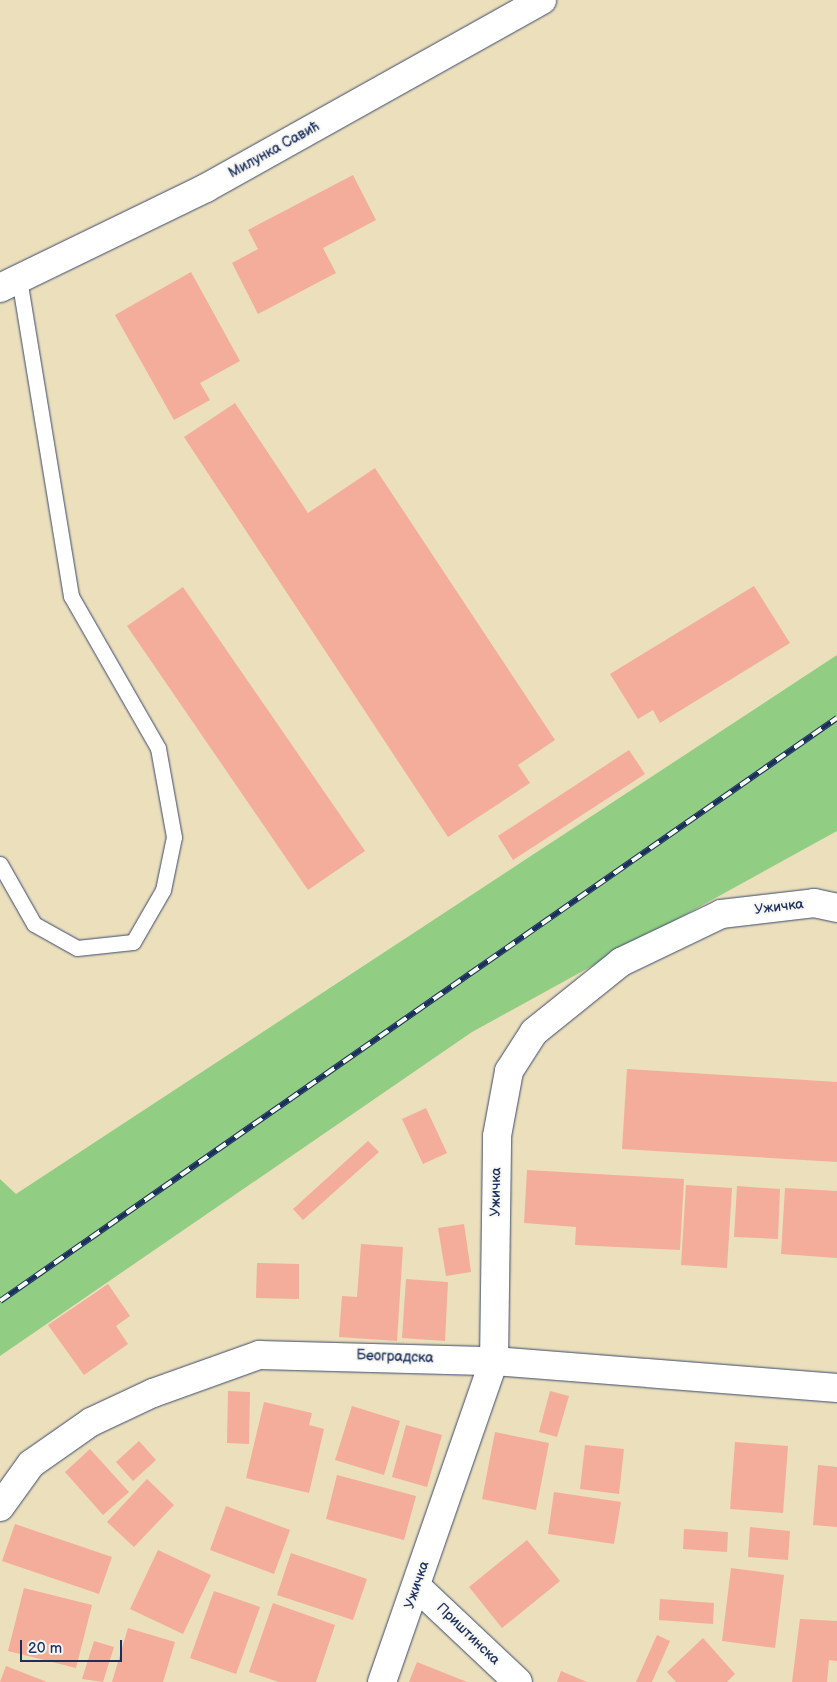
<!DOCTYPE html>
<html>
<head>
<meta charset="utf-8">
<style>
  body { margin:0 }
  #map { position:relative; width:837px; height:1682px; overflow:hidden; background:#ebdfbc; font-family:"Balsamiq Sans",sans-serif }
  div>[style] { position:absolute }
  .green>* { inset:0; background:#91ce83 }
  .building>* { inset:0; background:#f4ad9b }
  .roads { filter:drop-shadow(0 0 1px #3a496c) drop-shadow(0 0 1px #3a496c) }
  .service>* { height:15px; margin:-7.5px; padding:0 7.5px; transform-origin:7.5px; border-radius:7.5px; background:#fff }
  .minor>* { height:28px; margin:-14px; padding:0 14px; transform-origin:14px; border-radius:14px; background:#fff }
  .rail>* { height:5.5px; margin-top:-2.75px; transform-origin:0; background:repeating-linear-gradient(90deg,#f6f6f2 0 11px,#1b2f5e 0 22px); box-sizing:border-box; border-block:1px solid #1b2f5e }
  span { translate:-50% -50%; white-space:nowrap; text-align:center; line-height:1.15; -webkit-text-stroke:4px #f6f6f2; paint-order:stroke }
  .street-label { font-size:14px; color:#1b2f5e }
  .scale { position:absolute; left:20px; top:1640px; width:102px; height:22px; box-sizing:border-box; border:2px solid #1b2f5e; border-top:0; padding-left:6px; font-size:15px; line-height:18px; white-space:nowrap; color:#1b2f5e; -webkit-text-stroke:4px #f6f6f2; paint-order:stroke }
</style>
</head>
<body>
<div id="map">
  <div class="green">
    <i style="clip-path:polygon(837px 655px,837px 831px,472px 1032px,0 1356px,0 1179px,16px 1194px)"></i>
  </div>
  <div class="building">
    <i style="clip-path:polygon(353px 175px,376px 220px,323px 248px,336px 273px,258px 314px,232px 263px,258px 249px,248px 230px)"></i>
    <i style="clip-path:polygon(191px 272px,240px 361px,200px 383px,210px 400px,174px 420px,115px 315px)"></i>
    <i style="clip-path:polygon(235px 403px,308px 513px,375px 468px,555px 740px,518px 765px,530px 783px,448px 837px,184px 437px)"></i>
    <i style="clip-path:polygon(754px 586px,790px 643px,660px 723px,653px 710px,638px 719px,610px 674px)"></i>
    <i style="clip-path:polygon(183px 587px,365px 851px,308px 890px,127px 626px)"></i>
    <i style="clip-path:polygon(629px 750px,645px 774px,513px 860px,498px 836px)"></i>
    <i style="clip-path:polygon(627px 1069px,837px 1082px,837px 1162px,622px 1149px)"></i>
    <i style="clip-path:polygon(426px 1108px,447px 1153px,423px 1164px,402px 1119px)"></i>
    <i style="clip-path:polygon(368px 1141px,379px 1152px,303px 1220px,293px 1209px)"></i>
    <i style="clip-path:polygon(527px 1170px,684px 1179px,680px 1250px,575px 1245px,576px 1227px,524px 1223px)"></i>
    <i style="clip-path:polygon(686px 1185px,732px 1188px,727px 1268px,681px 1265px)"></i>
    <i style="clip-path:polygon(737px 1186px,780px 1189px,778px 1239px,734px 1237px)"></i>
    <i style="clip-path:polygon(785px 1188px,837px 1191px,837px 1258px,781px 1254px)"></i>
    <i style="clip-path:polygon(464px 1224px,471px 1272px,446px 1276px,438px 1228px)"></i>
    <i style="clip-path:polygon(361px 1244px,403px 1247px,397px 1341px,339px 1337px,342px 1296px,357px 1297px)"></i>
    <i style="clip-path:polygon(257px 1263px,299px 1264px,299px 1299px,256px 1298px)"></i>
    <i style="clip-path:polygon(406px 1279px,448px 1282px,445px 1341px,402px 1338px)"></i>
    <i style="clip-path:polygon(108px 1284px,130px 1316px,116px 1326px,128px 1344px,84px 1375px,48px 1325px)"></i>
    <i style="clip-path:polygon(228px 1391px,250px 1392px,249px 1444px,227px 1443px)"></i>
    <i style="clip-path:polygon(550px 1391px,569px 1396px,557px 1437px,539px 1432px)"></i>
    <i style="clip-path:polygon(264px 1402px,312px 1413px,309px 1425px,324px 1429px,309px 1493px,246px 1478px)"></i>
    <i style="clip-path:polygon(352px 1406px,400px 1421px,384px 1475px,335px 1460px)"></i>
    <i style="clip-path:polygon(406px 1425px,442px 1435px,427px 1487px,392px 1477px)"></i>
    <i style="clip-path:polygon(495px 1432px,549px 1443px,536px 1510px,482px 1499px)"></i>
    <i style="clip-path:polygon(139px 1441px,156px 1460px,133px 1481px,116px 1462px)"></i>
    <i style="clip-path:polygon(735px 1442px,788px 1446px,783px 1513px,730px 1509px)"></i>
    <i style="clip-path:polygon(585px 1445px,624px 1449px,619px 1494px,580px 1489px)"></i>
    <i style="clip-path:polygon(90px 1449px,129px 1492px,103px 1515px,65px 1472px)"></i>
    <i style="clip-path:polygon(818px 1465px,837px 1467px,837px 1527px,813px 1525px)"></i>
    <i style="clip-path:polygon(337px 1475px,416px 1496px,404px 1540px,326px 1519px)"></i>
    <i style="clip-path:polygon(147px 1479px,174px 1505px,134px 1547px,107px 1522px)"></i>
    <i style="clip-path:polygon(554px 1492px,621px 1502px,614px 1544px,548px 1534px)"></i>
    <i style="clip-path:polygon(226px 1506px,290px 1530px,274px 1574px,210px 1550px)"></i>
    <i style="clip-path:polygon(15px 1524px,112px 1557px,99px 1594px,2px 1561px)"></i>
    <i style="clip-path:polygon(750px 1527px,790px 1531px,788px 1560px,748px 1557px)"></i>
    <i style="clip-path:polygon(684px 1529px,728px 1532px,727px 1552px,683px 1549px)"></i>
    <i style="clip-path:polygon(527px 1540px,560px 1581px,502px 1628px,469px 1587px)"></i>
    <i style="clip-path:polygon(158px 1550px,211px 1575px,183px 1634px,130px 1609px)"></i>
    <i style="clip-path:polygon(291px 1553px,367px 1579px,353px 1620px,277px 1595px)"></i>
    <i style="clip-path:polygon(731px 1568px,784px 1575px,775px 1648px,722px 1641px)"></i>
    <i style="clip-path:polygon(24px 1588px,92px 1605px,76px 1668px,8px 1651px)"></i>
    <i style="clip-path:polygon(214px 1591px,260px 1607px,236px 1674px,190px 1658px)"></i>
    <i style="clip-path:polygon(660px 1599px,714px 1603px,713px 1624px,659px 1620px)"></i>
    <i style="clip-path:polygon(273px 1603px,335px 1625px,316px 1682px,279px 1682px,249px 1672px)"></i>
    <i style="clip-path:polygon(800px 1619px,837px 1621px,837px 1661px,829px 1660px,827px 1682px,792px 1682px)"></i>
    <i style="clip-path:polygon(128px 1628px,175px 1642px,163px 1682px,112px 1682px)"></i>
    <i style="clip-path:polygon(657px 1635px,670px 1641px,652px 1682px,636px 1682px)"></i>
    <i style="clip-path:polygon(703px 1638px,735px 1674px,727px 1682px,676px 1682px,667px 1672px)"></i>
    <i style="clip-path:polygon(94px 1641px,114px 1647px,103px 1682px,82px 1679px)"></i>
    <i style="clip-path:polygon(417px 1662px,467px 1682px,409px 1682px)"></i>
    <i style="clip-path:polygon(6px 1666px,47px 1682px,0 1682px)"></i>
    <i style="clip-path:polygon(561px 1671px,587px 1682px,557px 1682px)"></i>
  </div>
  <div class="roads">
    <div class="service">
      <i style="left:0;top:864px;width:69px;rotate:60.5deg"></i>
      <i style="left:34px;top:924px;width:49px;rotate:29.2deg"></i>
      <i style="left:77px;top:948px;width:56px;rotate:-6.1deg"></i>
      <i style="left:133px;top:942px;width:60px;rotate:-60deg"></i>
      <i style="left:163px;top:890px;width:54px;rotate:-78.3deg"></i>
      <i style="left:174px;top:837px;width:90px;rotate:-100.2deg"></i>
      <i style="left:158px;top:748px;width:175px;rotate:-119.8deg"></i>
      <i style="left:71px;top:596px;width:320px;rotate:-99.3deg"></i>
      <i style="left:19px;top:280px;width:5px;rotate:-169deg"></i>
    </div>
    <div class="minor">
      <i style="left:0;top:288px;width:229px;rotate:-25.9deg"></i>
      <i style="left:206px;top:188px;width:385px;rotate:-29.2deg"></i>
      <i style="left:0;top:1507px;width:53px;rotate:-54.2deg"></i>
      <i style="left:31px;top:1464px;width:73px;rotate:-35deg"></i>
      <i style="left:91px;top:1422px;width:68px;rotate:-25.1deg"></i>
      <i style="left:153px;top:1393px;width:113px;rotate:-19.7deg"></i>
      <i style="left:259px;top:1355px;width:235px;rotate:1.5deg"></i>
      <i style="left:494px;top:1361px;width:344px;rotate:4.5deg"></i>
      <i style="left:416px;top:1586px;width:140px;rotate:43.3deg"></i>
      <i style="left:382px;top:1682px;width:340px;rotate:-70.8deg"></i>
      <i style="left:494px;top:1361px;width:225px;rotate:-89.2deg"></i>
      <i style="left:497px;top:1136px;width:66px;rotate:-79.5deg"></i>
      <i style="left:509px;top:1071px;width:46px;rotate:-57.3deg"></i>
      <i style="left:534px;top:1032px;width:112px;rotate:-38.8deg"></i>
      <i style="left:621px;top:962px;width:111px;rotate:-25.6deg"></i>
      <i style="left:721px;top:914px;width:94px;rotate:-6.7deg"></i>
      <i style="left:814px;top:903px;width:24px;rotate:12deg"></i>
    </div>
  </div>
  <div class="rail">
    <i style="left:0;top:1301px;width:1020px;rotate:-34.86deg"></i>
  </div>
  <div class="street-label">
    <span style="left:274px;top:150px;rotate:-29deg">Милунка Савић</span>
    <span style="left:779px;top:907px;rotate:-7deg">Ужичка</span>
    <span style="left:496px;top:1192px;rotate:-89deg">Ужичка</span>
    <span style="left:395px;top:1357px;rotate:2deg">Београдска</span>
    <span style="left:417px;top:1585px;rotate:-71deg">Ужичка</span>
    <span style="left:468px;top:1634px;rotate:44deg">Приштинска</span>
  </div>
  <div class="scale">20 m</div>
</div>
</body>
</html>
